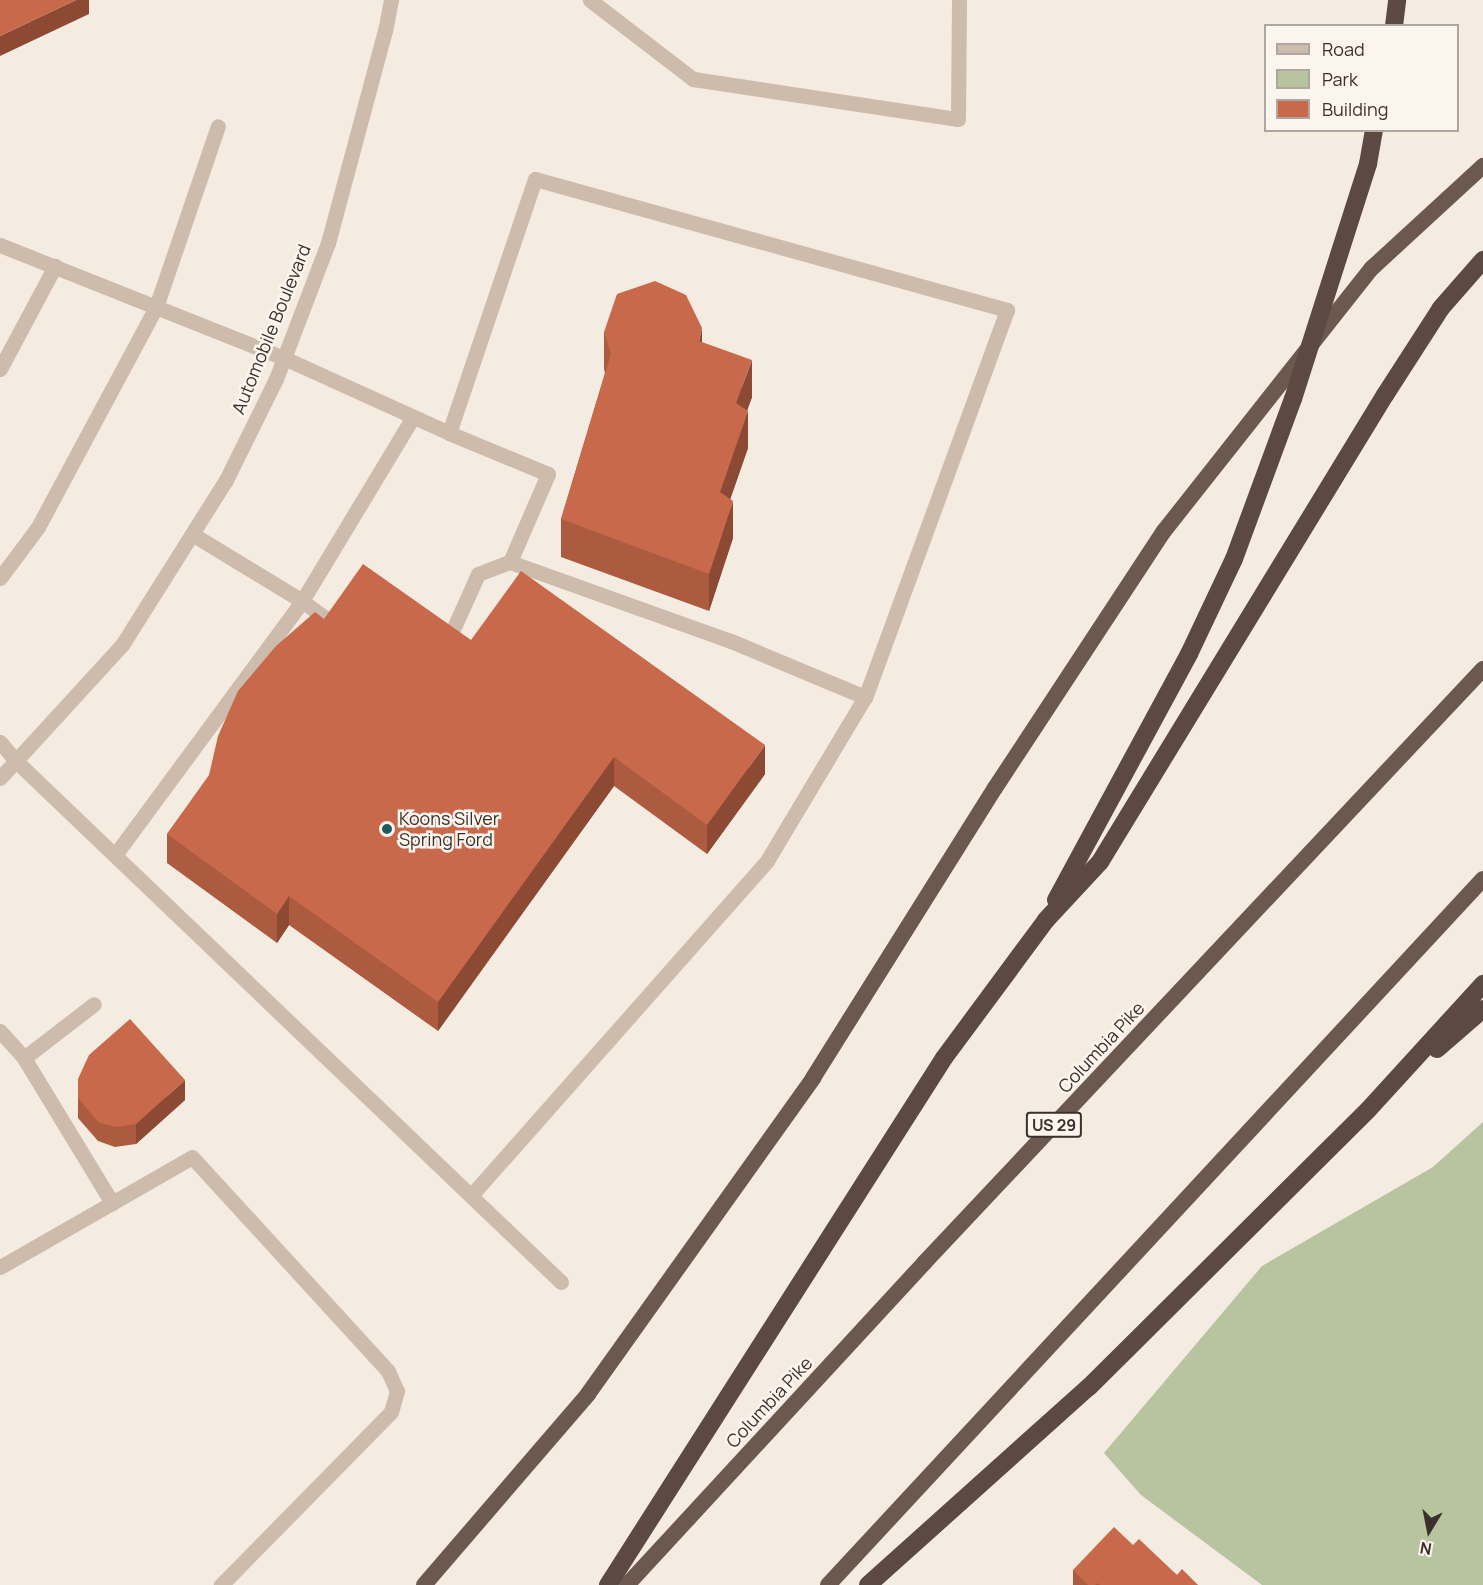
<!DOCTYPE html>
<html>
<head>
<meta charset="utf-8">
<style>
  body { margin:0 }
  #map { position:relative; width:1483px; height:1585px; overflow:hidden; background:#f4ebe1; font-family:Manrope,sans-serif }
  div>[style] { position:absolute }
  .green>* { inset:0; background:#b8c4a0 }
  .service>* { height:15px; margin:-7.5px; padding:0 7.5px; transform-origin:7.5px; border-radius:7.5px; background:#cdbbac }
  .minor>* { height:15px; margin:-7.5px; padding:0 7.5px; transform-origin:7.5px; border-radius:7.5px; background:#cdbbac }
  .trunk>* { height:16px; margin:-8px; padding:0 8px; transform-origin:8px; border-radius:8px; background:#6c584f }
  .motorway>* { height:18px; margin:-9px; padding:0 9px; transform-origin:9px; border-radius:9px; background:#5c4a42 }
  .motorway-bridge>* { height:18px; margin:-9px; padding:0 9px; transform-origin:9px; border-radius:9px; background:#5c4a42 }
  .wall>* { inset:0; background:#ac5a40 }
  .shaded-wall>* { inset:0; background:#8c4a34 }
  .building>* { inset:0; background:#c8694b }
  .dots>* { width:16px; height:16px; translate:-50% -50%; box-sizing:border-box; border:3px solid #fbf5ee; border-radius:50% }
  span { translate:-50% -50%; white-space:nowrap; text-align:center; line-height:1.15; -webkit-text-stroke:5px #fbf5ee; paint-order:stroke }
  .shield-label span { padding:2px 4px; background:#fbf5ee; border:2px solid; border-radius:4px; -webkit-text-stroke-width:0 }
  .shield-label { font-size:16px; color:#3b302b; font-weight:700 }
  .street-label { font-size:18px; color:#3b302b }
  .poi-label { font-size:18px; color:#3b302b }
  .left { translate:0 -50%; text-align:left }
  .legend { position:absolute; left:1264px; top:24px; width:195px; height:108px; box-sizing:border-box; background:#fbf5ee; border:2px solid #aea6a0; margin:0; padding:8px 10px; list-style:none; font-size:18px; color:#3b302b }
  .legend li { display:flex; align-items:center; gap:12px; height:30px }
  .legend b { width:30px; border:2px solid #aea6a0 }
  .north { position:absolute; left:1399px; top:1501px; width:60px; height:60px; -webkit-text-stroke:4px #fbf5ee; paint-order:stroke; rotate:190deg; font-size:16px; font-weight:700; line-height:24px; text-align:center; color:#3b302b }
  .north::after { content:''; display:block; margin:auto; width:21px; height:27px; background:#3b302b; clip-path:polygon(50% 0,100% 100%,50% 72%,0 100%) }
</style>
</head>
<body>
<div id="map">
  <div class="green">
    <i style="clip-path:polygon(1483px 1122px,1483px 1585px,1262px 1585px,1141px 1495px,1104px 1453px,1262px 1266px,1433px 1167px)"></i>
  </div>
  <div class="service">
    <i style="left:590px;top:0;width:130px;rotate:37.5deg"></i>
    <i style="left:693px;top:79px;width:268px;rotate:8.6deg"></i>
    <i style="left:958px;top:119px;width:119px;rotate:-89.5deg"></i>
    <i style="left:0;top:245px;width:306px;rotate:21.7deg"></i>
    <i style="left:284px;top:358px;width:181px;rotate:24.4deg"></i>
    <i style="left:449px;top:433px;width:107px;rotate:22.5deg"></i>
    <i style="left:548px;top:474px;width:96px;rotate:113.4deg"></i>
    <i style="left:0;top:369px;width:117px;rotate:-61.9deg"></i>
    <i style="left:449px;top:433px;width:268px;rotate:-71.3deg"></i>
    <i style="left:535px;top:179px;width:490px;rotate:15.5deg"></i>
    <i style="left:1007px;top:310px;width:412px;rotate:110.1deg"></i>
    <i style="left:865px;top:697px;width:191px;rotate:120.9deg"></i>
    <i style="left:767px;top:861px;width:447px;rotate:131.5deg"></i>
    <i style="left:192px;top:534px;width:129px;rotate:31.3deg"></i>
    <i style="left:302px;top:601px;width:215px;rotate:-58.9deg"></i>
    <i style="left:0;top:578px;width:64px;rotate:-53.3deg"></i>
    <i style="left:38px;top:527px;width:250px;rotate:-61.8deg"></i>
    <i style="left:156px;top:307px;width:191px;rotate:-71.1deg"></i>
    <i style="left:446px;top:645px;width:78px;rotate:-65.7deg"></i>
    <i style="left:478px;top:574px;width:34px;rotate:-21deg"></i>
    <i style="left:510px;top:562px;width:235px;rotate:19.7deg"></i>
    <i style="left:731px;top:641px;width:145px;rotate:22.7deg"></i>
    <i style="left:0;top:742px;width:25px;rotate:50deg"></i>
    <i style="left:16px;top:761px;width:754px;rotate:43.71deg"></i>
    <i style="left:115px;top:855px;width:315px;rotate:-53.6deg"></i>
    <i style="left:302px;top:601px;width:46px;rotate:36.1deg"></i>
    <i style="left:0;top:1031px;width:36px;rotate:48deg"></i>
    <i style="left:24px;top:1058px;width:170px;rotate:58.7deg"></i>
    <i style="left:24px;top:1058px;width:88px;rotate:-37.6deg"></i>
    <i style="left:0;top:1267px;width:221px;rotate:-29.8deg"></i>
    <i style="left:192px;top:1157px;width:290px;rotate:47.5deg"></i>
    <i style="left:388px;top:1371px;width:22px;rotate:66deg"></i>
    <i style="left:397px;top:1391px;width:22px;rotate:106deg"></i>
    <i style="left:391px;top:1412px;width:243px;rotate:134.5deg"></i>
  </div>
  <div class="minor">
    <i style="left:0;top:778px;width:180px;rotate:-47.5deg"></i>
    <i style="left:122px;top:645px;width:195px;rotate:-57.8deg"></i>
    <i style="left:226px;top:480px;width:113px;rotate:-63.7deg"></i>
    <i style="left:276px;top:379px;width:146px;rotate:-69.1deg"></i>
    <i style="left:328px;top:243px;width:220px;rotate:-75deg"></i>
    <i style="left:385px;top:31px;width:32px;rotate:-79deg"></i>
  </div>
  <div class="trunk">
    <i style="left:424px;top:1585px;width:252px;rotate:-49.3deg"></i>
    <i style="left:588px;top:1394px;width:388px;rotate:-54.5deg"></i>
    <i style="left:813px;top:1078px;width:342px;rotate:-57.9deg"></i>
    <i style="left:995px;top:788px;width:308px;rotate:-56.7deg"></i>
    <i style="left:1164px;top:531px;width:335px;rotate:-51.7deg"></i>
    <i style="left:1372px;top:268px;width:151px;rotate:-42.6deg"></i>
    <i style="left:627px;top:1585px;width:438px;rotate:-47.3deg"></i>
    <i style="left:924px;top:1263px;width:816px;rotate:-46.74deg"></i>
    <i style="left:828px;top:1585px;width:963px;rotate:-47.15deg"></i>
  </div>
  <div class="motorway">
    <i style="left:1394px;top:26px;width:26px;rotate:-83deg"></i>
    <i style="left:1368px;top:164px;width:35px;rotate:-80deg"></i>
    <i style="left:1056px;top:900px;width:280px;rotate:-61.6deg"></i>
    <i style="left:1189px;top:654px;width:105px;rotate:-64.7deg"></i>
    <i style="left:1437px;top:1049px;width:61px;rotate:-41deg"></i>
    <i style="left:608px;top:1585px;width:625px;rotate:-57.48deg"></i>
    <i style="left:944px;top:1058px;width:172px;rotate:-53.5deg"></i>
    <i style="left:1046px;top:920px;width:79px;rotate:-47deg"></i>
    <i style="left:1100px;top:862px;width:547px;rotate:-58.61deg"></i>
    <i style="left:1385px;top:395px;width:103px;rotate:-57.2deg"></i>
    <i style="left:1441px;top:308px;width:64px;rotate:-48.8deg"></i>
    <i style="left:868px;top:1585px;width:297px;rotate:-41.9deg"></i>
    <i style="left:1089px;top:1387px;width:393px;rotate:-44.8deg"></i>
    <i style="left:1368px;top:1110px;width:171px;rotate:-47.6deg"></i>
  </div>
  <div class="motorway-bridge">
    <i style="left:1234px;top:559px;width:171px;rotate:-69.8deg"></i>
    <i style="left:1293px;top:399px;width:247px;rotate:-72.3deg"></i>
  </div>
  <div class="wall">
    <i style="clip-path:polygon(604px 332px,702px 342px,752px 397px,747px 411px,748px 448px,730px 499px,733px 538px,709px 611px,561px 557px,561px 519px,605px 373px,604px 369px)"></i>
    <i style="clip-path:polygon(324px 619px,471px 640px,765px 774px,707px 854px,614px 786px,438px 1031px,289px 925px,277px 943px,167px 863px,167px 834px)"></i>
    <i style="clip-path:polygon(78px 1079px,185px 1100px,136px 1144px,115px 1147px,98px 1141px,78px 1118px)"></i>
    <i style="clip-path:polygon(1133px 1545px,1177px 1575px,1198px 1585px,1073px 1585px,1073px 1570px)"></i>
  </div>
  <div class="shaded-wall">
    <i style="clip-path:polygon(76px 0,89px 0,89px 14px,0 56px,0 36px)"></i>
    <i style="clip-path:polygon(702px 328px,702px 366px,699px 341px)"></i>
    <i style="clip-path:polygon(752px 360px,752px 397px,736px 440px,736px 403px)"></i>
    <i style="clip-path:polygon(748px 411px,748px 448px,720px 529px,720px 492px)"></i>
    <i style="clip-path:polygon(733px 501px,733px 538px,709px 611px,709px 574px)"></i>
    <i style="clip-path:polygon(765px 745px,765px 774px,707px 854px,707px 825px)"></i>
    <i style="clip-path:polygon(614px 757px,614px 786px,438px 1031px,438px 1002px)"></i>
    <i style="clip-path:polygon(289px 896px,289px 925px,277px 943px,277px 914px)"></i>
    <i style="clip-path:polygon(185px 1080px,185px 1100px,136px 1144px,136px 1124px)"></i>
  </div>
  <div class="building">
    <i style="clip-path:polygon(0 0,76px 0,0 36px)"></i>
    <i style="clip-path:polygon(655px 281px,686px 295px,702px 328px,699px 341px,752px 360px,736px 403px,748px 411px,720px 492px,733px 501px,709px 574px,561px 519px,611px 354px,604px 332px,617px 294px)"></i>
    <i style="clip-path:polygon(363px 564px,471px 640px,521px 571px,765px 745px,707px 825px,614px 757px,438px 1002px,289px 896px,277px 914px,167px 834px,209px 775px,218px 736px,238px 691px,276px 646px,315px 612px,324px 619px)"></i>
    <i style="clip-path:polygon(130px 1019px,185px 1080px,136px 1124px,115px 1127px,98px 1122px,78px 1098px,78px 1079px,89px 1055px)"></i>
    <i style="clip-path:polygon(1114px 1527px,1133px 1545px,1139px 1539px,1177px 1575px,1182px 1569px,1198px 1585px,1100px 1585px,1098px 1583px,1095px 1585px,1088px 1585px,1073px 1570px)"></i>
  </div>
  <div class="dots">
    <i style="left:387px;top:829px;background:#1f5a5e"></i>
  </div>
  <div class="shield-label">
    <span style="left:1054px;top:1125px">US 29</span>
  </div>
  <div class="street-label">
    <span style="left:271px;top:329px;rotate:-68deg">Automobile Boulevard</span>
    <span style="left:1101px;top:1047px;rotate:-47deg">Columbia Pike</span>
    <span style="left:769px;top:1402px;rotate:-47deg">Columbia Pike</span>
  </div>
  <div class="poi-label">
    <span class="left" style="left:399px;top:829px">Koons Silver<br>Spring Ford</span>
  </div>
  <ul class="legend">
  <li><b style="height:8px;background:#cdbbac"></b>Road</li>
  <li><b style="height:16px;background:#b8c4a0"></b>Park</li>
  <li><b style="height:16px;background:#c8694b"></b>Building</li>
  </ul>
  <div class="north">N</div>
</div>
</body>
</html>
